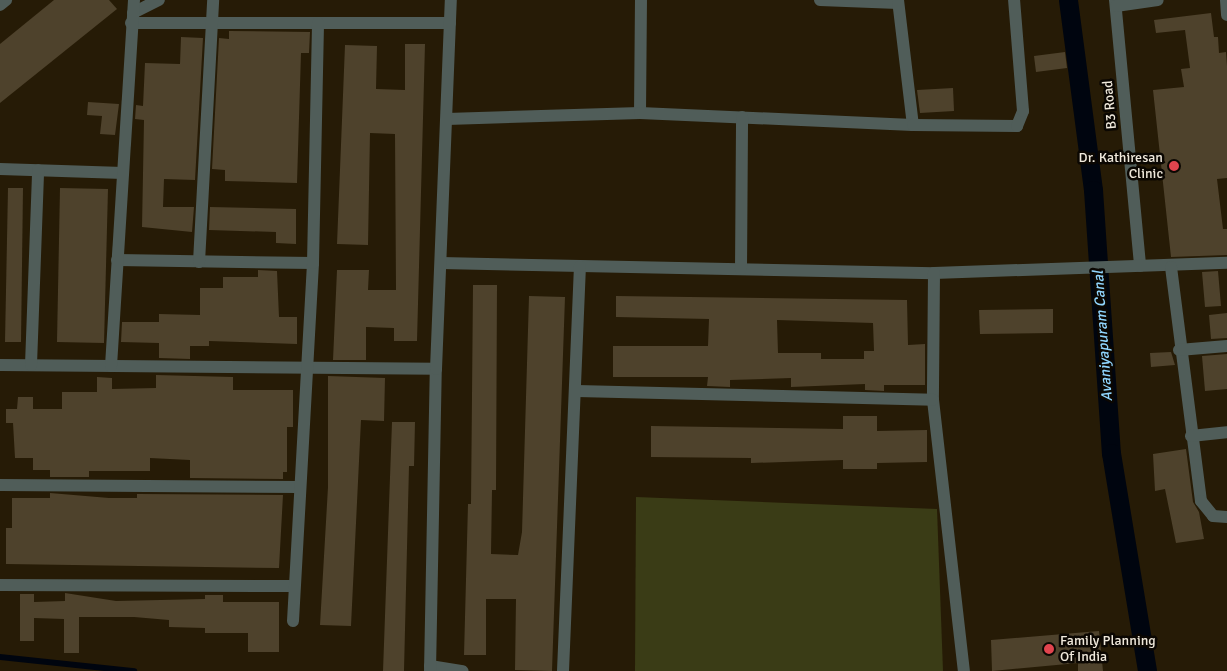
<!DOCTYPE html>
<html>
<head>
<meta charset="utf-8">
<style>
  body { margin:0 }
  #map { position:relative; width:1227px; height:671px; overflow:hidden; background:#261b06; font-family:Signika,sans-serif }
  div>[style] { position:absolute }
  .green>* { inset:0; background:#3a3c16 }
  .stream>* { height:5.5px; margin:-2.75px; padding:0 2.75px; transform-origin:2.75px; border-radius:2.75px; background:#00050f }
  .canal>* { height:19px; margin:-9.5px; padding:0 9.5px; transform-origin:9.5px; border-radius:9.5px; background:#00050f }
  .building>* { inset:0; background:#4e422c }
  .minor>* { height:12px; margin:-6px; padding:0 6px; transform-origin:6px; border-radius:6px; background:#505d59 }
  .dots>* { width:14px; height:14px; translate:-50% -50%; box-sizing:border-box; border:2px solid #0b0702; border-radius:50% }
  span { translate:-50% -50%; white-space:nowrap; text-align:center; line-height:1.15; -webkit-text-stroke:5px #0b0702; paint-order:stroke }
  .street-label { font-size:14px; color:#f0e9dc }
  .poi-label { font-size:14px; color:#f0e9dc }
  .right { translate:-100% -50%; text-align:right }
  .left { translate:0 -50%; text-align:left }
  .water-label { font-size:15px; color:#90d5fe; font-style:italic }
</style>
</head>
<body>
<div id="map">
  <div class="green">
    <i style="clip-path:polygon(636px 497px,937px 509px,943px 671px,635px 671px)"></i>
  </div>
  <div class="stream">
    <i style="left:0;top:657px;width:135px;rotate:6deg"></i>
  </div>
  <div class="canal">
    <i style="left:1068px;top:0;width:192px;rotate:82.5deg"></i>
    <i style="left:1093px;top:190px;width:264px;rotate:86.1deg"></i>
    <i style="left:1111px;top:453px;width:221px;rotate:80.6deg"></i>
  </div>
  <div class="building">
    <i style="clip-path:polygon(54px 0,109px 0,117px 9px,0 103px,0 44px)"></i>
    <i style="clip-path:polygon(1211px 13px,1214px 37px,1218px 37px,1219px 53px,1226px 52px,1227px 66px,1227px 178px,1217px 179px,1223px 229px,1227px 229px,1227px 255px,1171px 257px,1153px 90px,1184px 87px,1181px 69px,1190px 68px,1185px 30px,1156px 33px,1154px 20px)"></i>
    <i style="clip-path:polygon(229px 31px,310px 32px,309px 53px,301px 53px,297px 183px,225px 181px,225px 170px,212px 169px,219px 38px,229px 39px)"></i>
    <i style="clip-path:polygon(181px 37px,203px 38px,195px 180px,164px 179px,163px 207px,194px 207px,192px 232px,142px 227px,144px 120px,135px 119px,136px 105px,143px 106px,145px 63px,180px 64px)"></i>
    <i style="clip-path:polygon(405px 44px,425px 44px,417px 341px,394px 341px,394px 328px,366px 327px,366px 360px,333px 360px,337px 270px,369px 270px,368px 290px,396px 290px,395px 134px,370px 133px,368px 245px,337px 244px,345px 45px,377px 46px,376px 89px,405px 90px)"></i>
    <i style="clip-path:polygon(1065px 52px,1067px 68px,1036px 72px,1034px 56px)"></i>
    <i style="clip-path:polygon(953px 88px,954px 111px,920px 113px,917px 90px)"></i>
    <i style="clip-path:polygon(88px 102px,119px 104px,115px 135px,100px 134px,102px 116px,87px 115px)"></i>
    <i style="clip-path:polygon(8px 188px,23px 188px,21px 342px,5px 342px)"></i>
    <i style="clip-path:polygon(60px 188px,108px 189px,104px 343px,57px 342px)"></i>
    <i style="clip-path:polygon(210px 207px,296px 209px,296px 244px,276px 243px,276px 232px,209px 230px)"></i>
    <i style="clip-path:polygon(258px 270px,277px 271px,279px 317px,297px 317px,297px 344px,209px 341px,209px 346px,190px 346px,190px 359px,159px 358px,159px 343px,121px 342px,122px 322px,159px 322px,159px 314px,200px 315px,200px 288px,223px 288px,223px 277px,258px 277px)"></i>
    <i style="clip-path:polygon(1218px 271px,1221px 306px,1205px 307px,1202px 272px)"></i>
    <i style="clip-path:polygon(473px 285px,497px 285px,496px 490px,492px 490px,491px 554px,518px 555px,522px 532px,529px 296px,565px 297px,552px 671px,515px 670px,516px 599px,486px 599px,486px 655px,464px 655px,468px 504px,471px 504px)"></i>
    <i style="clip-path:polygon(evenodd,616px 296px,907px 300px,908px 345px,925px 344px,925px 385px,884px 385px,884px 391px,865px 390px,865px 384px,791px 387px,791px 378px,730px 380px,730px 387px,707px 386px,708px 377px,613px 377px,613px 346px,708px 346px,709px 319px,616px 317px,616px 296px,777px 320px,873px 323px,874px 351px,864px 351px,864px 359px,821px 359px,821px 353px,778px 353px,777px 320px)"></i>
    <i style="clip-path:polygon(1053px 309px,1053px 333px,980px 334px,979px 310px)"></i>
    <i style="clip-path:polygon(1227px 313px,1227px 338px,1211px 339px,1209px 315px)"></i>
    <i style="clip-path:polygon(1171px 352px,1175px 365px,1151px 367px,1150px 353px)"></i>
    <i style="clip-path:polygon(1227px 354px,1227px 389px,1205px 391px,1202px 356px)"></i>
    <i style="clip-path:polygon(156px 375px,233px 377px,233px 390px,293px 390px,293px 427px,287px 427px,287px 472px,283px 472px,283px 479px,190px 478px,190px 460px,150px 458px,150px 471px,89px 471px,89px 477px,50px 477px,50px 470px,33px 470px,33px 458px,15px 458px,13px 423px,6px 423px,6px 409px,17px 409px,18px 397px,33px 397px,33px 409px,62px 409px,62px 392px,97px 392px,97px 377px,112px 378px,112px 389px,156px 388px)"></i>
    <i style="clip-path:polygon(328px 376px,385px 378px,384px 421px,361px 420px,351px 626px,320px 625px,328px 487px)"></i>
    <i style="clip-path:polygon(843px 416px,877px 416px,877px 431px,927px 430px,927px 462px,877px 463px,877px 469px,843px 469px,843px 460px,751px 463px,751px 458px,651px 457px,651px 426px,843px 429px)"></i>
    <i style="clip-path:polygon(392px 422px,415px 422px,414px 466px,409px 466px,404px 671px,383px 671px)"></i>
    <i style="clip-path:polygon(1186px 449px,1193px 502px,1199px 512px,1204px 539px,1176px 543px,1165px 489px,1155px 491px,1153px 454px)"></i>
    <i style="clip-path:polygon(50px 493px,109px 498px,137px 498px,137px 494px,283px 495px,279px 568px,6px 564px,6px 528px,12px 528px,12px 498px,50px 498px)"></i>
    <i style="clip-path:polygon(65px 593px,116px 601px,205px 599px,205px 595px,223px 595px,223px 602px,279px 602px,279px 652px,248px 652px,248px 633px,205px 633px,205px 628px,169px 627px,169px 620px,134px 617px,79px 617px,79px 653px,64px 653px,64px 619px,34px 618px,34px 641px,20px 641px,20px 594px,34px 594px,34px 602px,65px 601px)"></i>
    <i style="clip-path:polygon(1099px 631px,1103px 671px,1078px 671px,1078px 663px,992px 671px,991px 640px)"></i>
  </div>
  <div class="minor">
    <i style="left:820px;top:0;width:78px;rotate:2.2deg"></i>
    <i style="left:898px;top:0;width:126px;rotate:83.2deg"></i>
    <i style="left:1115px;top:0;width:267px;rotate:84.6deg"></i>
    <i style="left:1226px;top:0;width:15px;rotate:86deg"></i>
    <i style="left:0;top:5px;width:8px;rotate:-40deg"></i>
    <i style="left:1116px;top:6px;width:42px;rotate:-8.1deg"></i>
    <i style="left:133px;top:13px;width:29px;rotate:-27deg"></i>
    <i style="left:131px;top:23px;width:319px"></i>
    <i style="left:640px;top:113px;width:113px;rotate:-89.5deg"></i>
    <i style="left:447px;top:119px;width:193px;rotate:-1.8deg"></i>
    <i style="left:640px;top:113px;width:273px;rotate:2.5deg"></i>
    <i style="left:913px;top:125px;width:104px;rotate:0.6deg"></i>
    <i style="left:1017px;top:126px;width:16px;rotate:-68deg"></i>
    <i style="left:1023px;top:111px;width:111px;rotate:-94.6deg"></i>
    <i style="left:0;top:169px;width:123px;rotate:1.9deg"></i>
    <i style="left:117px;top:260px;width:196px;rotate:0.9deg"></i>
    <i style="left:199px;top:262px;width:262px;rotate:-86.9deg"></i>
    <i style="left:441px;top:263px;width:493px;rotate:1.2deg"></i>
    <i style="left:934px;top:273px;width:293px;rotate:-2deg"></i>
    <i style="left:1171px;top:267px;width:236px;rotate:82.7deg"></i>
    <i style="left:1201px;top:501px;width:19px;rotate:51deg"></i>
    <i style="left:1213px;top:516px;width:14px;rotate:4deg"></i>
    <i style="left:741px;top:269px;width:152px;rotate:-89.6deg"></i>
    <i style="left:934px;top:273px;width:127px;rotate:90.5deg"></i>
    <i style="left:933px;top:400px;width:273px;rotate:83.5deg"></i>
    <i style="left:1179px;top:350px;width:48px;rotate:-4.8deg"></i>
    <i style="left:0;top:365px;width:436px;rotate:0.5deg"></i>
    <i style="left:31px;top:365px;width:195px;rotate:-87.9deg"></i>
    <i style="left:111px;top:366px;width:367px;rotate:-86.4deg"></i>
    <i style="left:577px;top:391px;width:356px;rotate:1.4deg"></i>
    <i style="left:1191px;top:436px;width:36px;rotate:-6deg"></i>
    <i style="left:0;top:485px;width:300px;rotate:0.4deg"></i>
    <i style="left:0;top:585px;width:294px;rotate:0.2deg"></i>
    <i style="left:293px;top:621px;width:359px;rotate:-86.8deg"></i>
    <i style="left:313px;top:263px;width:240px;rotate:-88.8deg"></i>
    <i style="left:430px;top:666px;width:33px;rotate:9deg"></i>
    <i style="left:430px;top:671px;width:302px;rotate:-88.9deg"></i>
    <i style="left:436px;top:369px;width:369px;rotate:-87.7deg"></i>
    <i style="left:563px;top:671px;width:405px;rotate:-87.6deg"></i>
  </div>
  <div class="dots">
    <i style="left:1174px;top:166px;background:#e0444e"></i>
    <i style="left:1049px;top:649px;background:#e0444e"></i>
  </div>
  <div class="street-label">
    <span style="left:1110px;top:105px;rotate:-95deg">B3 Road</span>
  </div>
  <div class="poi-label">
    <span class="right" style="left:1163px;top:166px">Dr. Kathiresan<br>Clinic</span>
    <span class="left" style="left:1060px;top:649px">Family Planning<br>Of India</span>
  </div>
  <div class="water-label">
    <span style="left:1103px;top:336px;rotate:-94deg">Avaniyapuram Canal</span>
  </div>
</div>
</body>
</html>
